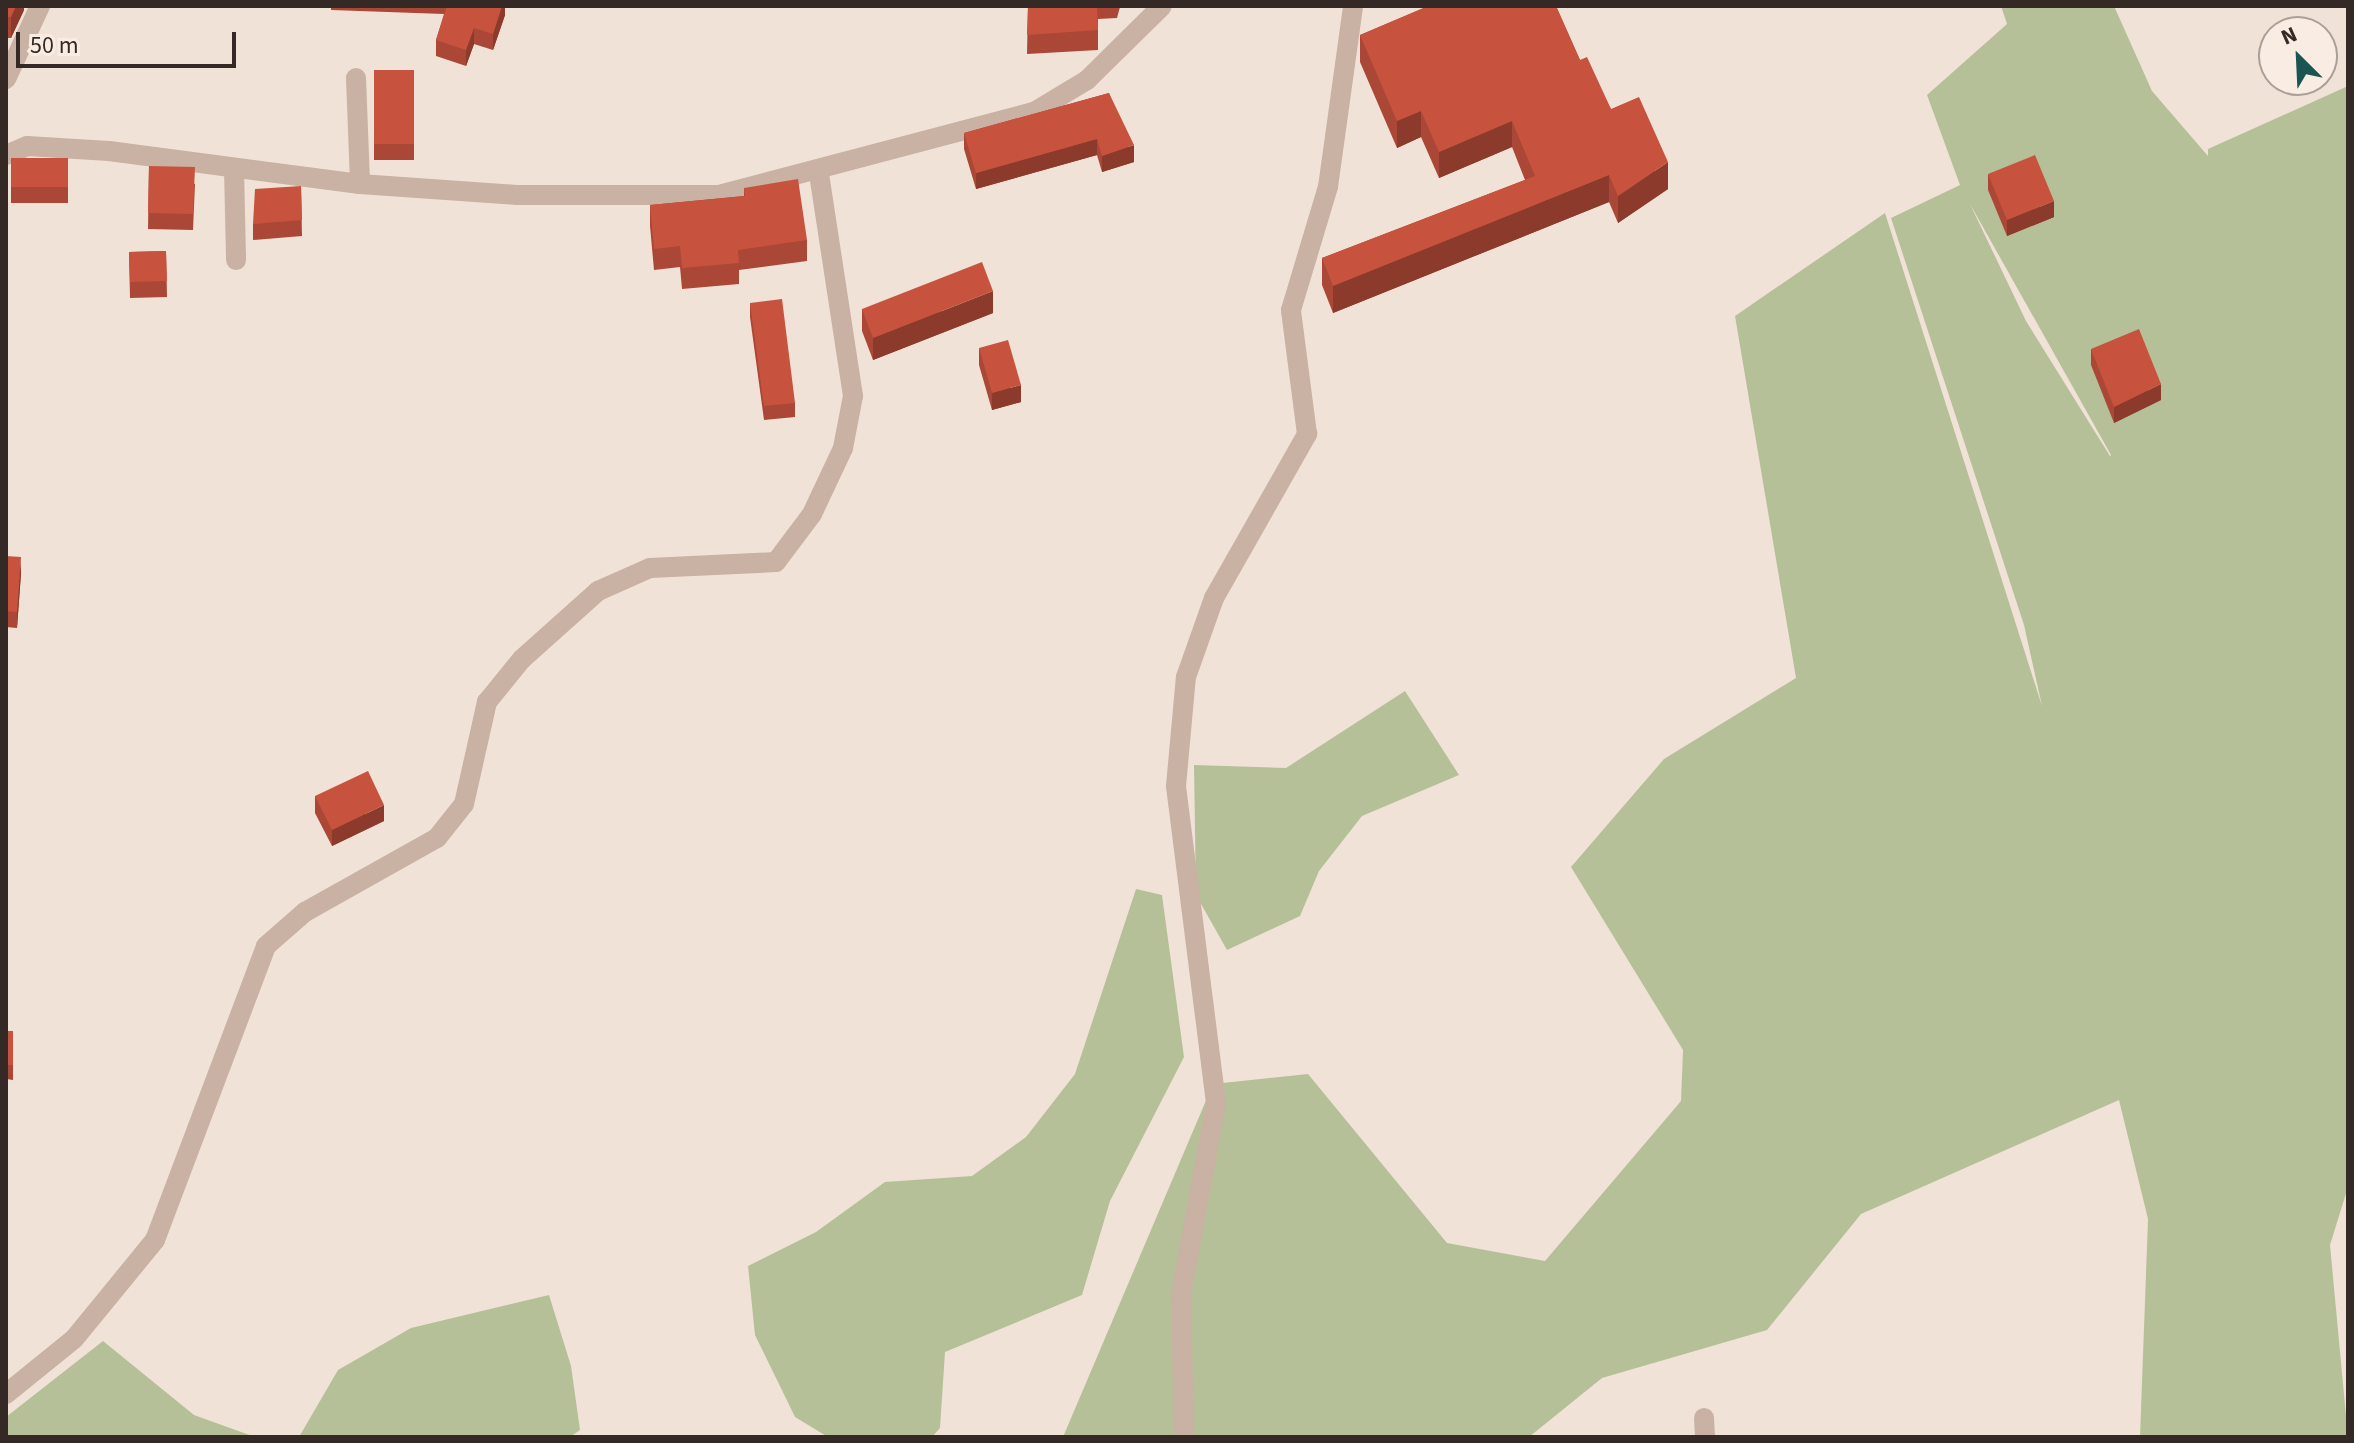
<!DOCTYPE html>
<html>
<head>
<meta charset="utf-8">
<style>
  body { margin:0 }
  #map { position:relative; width:2354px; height:1443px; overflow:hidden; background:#f1e2d7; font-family:"Source Sans 3",sans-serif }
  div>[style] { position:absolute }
  .green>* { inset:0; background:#b6c098 }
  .minor>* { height:20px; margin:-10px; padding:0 10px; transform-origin:10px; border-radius:10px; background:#c9b1a3 }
  .wall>* { inset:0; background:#ab4736 }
  .shaded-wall>* { inset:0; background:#8b3a2c }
  .building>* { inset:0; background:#c7533f }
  span { translate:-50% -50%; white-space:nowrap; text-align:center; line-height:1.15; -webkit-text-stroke:6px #f9ede3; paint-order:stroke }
  .frame { position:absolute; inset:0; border:8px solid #342925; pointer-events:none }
  .north { position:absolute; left:2258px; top:16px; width:80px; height:80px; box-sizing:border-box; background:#f9ede3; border:2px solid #aa9f97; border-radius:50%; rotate:336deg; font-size:22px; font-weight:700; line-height:32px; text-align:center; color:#342925 }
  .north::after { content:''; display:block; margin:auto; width:28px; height:36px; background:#1b5553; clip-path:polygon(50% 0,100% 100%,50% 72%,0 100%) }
  .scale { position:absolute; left:16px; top:32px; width:220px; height:36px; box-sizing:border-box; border:4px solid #342925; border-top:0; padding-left:10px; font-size:24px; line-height:28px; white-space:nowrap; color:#342925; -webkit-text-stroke:6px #f9ede3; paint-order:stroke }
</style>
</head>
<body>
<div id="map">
  <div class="green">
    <i style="clip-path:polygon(evenodd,2001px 6px,2114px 6px,2152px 91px,2208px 156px,2208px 149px,2348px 86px,2348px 1187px,2330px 1245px,2348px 1437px,2140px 1437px,2148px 1219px,2119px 1100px,1861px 1214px,1767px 1330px,1602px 1378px,1529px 1437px,1063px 1437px,1213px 1084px,1308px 1074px,1447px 1243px,1545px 1261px,1681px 1101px,1683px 1050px,1571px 867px,1664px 759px,1796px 678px,1735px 316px,1885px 213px,2042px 706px,2024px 625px,1891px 218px,1960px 185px,1927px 95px,2007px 24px,2001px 6px,1970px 204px,2111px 455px,2110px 456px,2026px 321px,1970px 204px)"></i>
    <i style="clip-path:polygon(1405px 691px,1459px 775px,1362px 816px,1319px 871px,1300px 916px,1227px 950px,1196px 895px,1194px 765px,1286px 768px)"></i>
    <i style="clip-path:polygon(1136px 889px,1162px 895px,1184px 1057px,1110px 1201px,1082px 1295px,945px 1352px,940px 1428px,932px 1437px,828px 1437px,795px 1417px,755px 1335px,748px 1266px,816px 1232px,885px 1182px,972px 1176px,1026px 1137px,1075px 1074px)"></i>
    <i style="clip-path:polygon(549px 1295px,571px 1366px,580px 1430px,570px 1437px,299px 1437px,338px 1370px,411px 1328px)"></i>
    <i style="clip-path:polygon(103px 1341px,194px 1415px,255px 1437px,6px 1437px,6px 1417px)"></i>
  </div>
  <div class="minor">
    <i style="left:356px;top:78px;width:106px;rotate:87.8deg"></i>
    <i style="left:6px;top:79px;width:81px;rotate:-65deg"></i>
    <i style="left:6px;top:155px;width:23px;rotate:-23deg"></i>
    <i style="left:27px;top:146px;width:82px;rotate:3.5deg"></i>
    <i style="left:109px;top:151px;width:253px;rotate:7.5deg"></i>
    <i style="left:360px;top:184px;width:157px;rotate:4deg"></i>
    <i style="left:517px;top:195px;width:202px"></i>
    <i style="left:719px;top:195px;width:326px;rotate:-14.8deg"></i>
    <i style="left:1034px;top:112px;width:62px;rotate:-31.1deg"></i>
    <i style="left:1087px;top:80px;width:105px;rotate:-44.6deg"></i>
    <i style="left:234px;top:169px;width:91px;rotate:88.7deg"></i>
    <i style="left:6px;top:1394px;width:87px;rotate:-39deg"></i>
    <i style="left:74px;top:1339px;width:128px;rotate:-50.7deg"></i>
    <i style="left:155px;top:1240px;width:314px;rotate:-69.3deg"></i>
    <i style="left:266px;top:946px;width:52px;rotate:-41.1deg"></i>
    <i style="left:305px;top:912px;width:151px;rotate:-29.3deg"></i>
    <i style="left:437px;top:838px;width:43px;rotate:-51.5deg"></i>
    <i style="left:464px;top:804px;width:105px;rotate:-77.3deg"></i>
    <i style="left:487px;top:702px;width:55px;rotate:-50.9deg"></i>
    <i style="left:522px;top:659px;width:102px;rotate:-41.8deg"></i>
    <i style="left:598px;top:591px;width:57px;rotate:-23.9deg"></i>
    <i style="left:650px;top:568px;width:126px;rotate:-2.7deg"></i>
    <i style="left:776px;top:562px;width:60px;rotate:-53.1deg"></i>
    <i style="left:812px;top:514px;width:73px;rotate:-64.8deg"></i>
    <i style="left:843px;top:448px;width:53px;rotate:-79.1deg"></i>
    <i style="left:853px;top:396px;width:225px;rotate:-98.7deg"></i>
    <i style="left:1704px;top:1418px;width:19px;rotate:87deg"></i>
    <i style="left:1184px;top:1437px;width:143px;rotate:-91.2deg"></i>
    <i style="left:1181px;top:1294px;width:194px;rotate:-79.6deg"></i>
    <i style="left:1216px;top:1103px;width:320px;rotate:-97.2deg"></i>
    <i style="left:1176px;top:786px;width:109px;rotate:-84.8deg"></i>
    <i style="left:1186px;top:677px;width:84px;rotate:-70.5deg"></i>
    <i style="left:1214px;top:598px;width:189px;rotate:-60.4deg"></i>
    <i style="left:1307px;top:434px;width:125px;rotate:-97.4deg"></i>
    <i style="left:1291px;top:310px;width:128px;rotate:-73.3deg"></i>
    <i style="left:1328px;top:187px;width:183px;rotate:-82.1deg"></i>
  </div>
  <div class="wall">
    <i style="clip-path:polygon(6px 6px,24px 6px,24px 10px,11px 38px,6px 38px)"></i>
    <i style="clip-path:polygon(331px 6px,505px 6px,505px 15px,493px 50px,474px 44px,466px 66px,436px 56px,436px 40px,444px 14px,331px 10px)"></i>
    <i style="clip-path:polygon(1028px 6px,1132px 6px,1120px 7px,1117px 18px,1098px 19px,1098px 50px,1027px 54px)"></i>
    <i style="clip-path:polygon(1423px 6px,1556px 6px,1580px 60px,1611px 109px,1668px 189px,1618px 223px,1609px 202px,1333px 313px,1322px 285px,1322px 258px,1525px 180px,1512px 147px,1439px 178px,1421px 137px,1397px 148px,1360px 62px,1360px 35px,1424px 8px)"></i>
    <i style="clip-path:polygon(374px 70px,414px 70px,414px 160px,374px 160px)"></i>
    <i style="clip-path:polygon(1109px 93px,1134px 162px,1102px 172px,1097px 155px,976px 189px,964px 149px,964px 133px)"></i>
    <i style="clip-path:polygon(11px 158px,68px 158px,68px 203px,11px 203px)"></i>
    <i style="clip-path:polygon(149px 166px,195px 184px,193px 230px,148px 229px)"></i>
    <i style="clip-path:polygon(1988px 174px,2054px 217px,2007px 236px,1988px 190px)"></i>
    <i style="clip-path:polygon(301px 186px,302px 236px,253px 240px,253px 224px)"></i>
    <i style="clip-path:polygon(744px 188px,807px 240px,807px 261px,739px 270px,739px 284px,682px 289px,680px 267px,654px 270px,650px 226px,650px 205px,744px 196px)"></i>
    <i style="clip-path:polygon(166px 251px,167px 297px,130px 298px,129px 252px)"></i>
    <i style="clip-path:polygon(750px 303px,795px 403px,795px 417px,764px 420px,750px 317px)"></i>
    <i style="clip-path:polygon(862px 309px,993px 313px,873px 360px,862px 331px)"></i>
    <i style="clip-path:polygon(979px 348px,1021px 402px,992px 410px,979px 365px)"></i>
    <i style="clip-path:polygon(2091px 349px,2161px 400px,2114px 423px,2091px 365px)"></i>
    <i style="clip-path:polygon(6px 556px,21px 573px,17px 628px,6px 627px)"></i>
    <i style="clip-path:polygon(315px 796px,384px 821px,332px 846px,315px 813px)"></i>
    <i style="clip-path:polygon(6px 1031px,13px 1065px,13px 1080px,6px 1079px)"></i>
  </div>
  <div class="shaded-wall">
    <i style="clip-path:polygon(16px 6px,24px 6px,24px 10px,11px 38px,11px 17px)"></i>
    <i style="clip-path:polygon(502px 6px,505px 6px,505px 15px,493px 50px,493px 34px)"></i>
    <i style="clip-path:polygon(474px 28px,474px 44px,466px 66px,466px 50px)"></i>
    <i style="clip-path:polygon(1421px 111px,1421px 137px,1397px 148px,1397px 121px)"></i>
    <i style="clip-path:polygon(1512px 121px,1512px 147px,1439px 178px,1439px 152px)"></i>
    <i style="clip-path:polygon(1097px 139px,1097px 155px,976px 189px,976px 173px)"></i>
    <i style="clip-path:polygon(1134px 145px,1134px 162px,1102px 172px,1102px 156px)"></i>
    <i style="clip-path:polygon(1668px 162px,1668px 189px,1618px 223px,1618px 196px)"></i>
    <i style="clip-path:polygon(1609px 175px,1609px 202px,1333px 313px,1333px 286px)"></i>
    <i style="clip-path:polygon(2054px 201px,2054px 217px,2007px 236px,2007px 220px)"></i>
    <i style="clip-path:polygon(993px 291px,993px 313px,873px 360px,873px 338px)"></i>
    <i style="clip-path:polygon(2161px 384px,2161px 400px,2114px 423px,2114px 407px)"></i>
    <i style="clip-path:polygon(1021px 385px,1021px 402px,992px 410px,992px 393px)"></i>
    <i style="clip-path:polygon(21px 557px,21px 573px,17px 628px,17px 612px)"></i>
    <i style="clip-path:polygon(384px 805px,384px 821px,332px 846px,332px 830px)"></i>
  </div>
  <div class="building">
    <i style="clip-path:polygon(6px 6px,16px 6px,11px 17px,6px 17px)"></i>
    <i style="clip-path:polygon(447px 6px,502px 6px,493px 34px,474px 28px,466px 50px,436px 40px)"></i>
    <i style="clip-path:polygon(1028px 6px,1097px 6px,1098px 30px,1027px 35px)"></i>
    <i style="clip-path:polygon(1428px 6px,1556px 6px,1580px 60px,1587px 57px,1611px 109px,1639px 97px,1668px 162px,1618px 196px,1609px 175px,1333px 286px,1322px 258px,1535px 176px,1512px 121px,1439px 152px,1421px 111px,1397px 121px,1360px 35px)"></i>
    <i style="clip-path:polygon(374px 70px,414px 70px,414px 144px,374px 144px)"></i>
    <i style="clip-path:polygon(1109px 93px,1134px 145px,1102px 156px,1097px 139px,976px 173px,964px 133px)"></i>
    <i style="clip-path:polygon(2035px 155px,2054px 201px,2007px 220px,1988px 174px)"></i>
    <i style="clip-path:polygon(11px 158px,68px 158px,68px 187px,11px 187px)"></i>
    <i style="clip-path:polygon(149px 166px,195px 167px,193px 214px,148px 213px)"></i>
    <i style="clip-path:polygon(798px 179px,807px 240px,738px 250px,739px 263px,682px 268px,680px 246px,654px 249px,650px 205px,745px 196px,744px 188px)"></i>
    <i style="clip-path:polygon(301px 186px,302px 220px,253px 224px,255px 189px)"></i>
    <i style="clip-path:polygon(166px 251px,167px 281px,130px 282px,129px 252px)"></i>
    <i style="clip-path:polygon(982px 262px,993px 291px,873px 338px,862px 309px)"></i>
    <i style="clip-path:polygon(782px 299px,795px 403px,764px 406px,750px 303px)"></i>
    <i style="clip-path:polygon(2139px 329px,2161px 384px,2114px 407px,2091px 349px)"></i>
    <i style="clip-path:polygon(1008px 340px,1021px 385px,992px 393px,979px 348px)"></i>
    <i style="clip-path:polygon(6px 556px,21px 557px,17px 612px,6px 611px)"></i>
    <i style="clip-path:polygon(368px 771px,384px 805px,332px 830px,315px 796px)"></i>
    <i style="clip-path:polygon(6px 1031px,13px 1031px,13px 1065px,6px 1065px)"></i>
  </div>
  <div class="frame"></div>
  <div class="north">N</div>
  <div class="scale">50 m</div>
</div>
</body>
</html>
